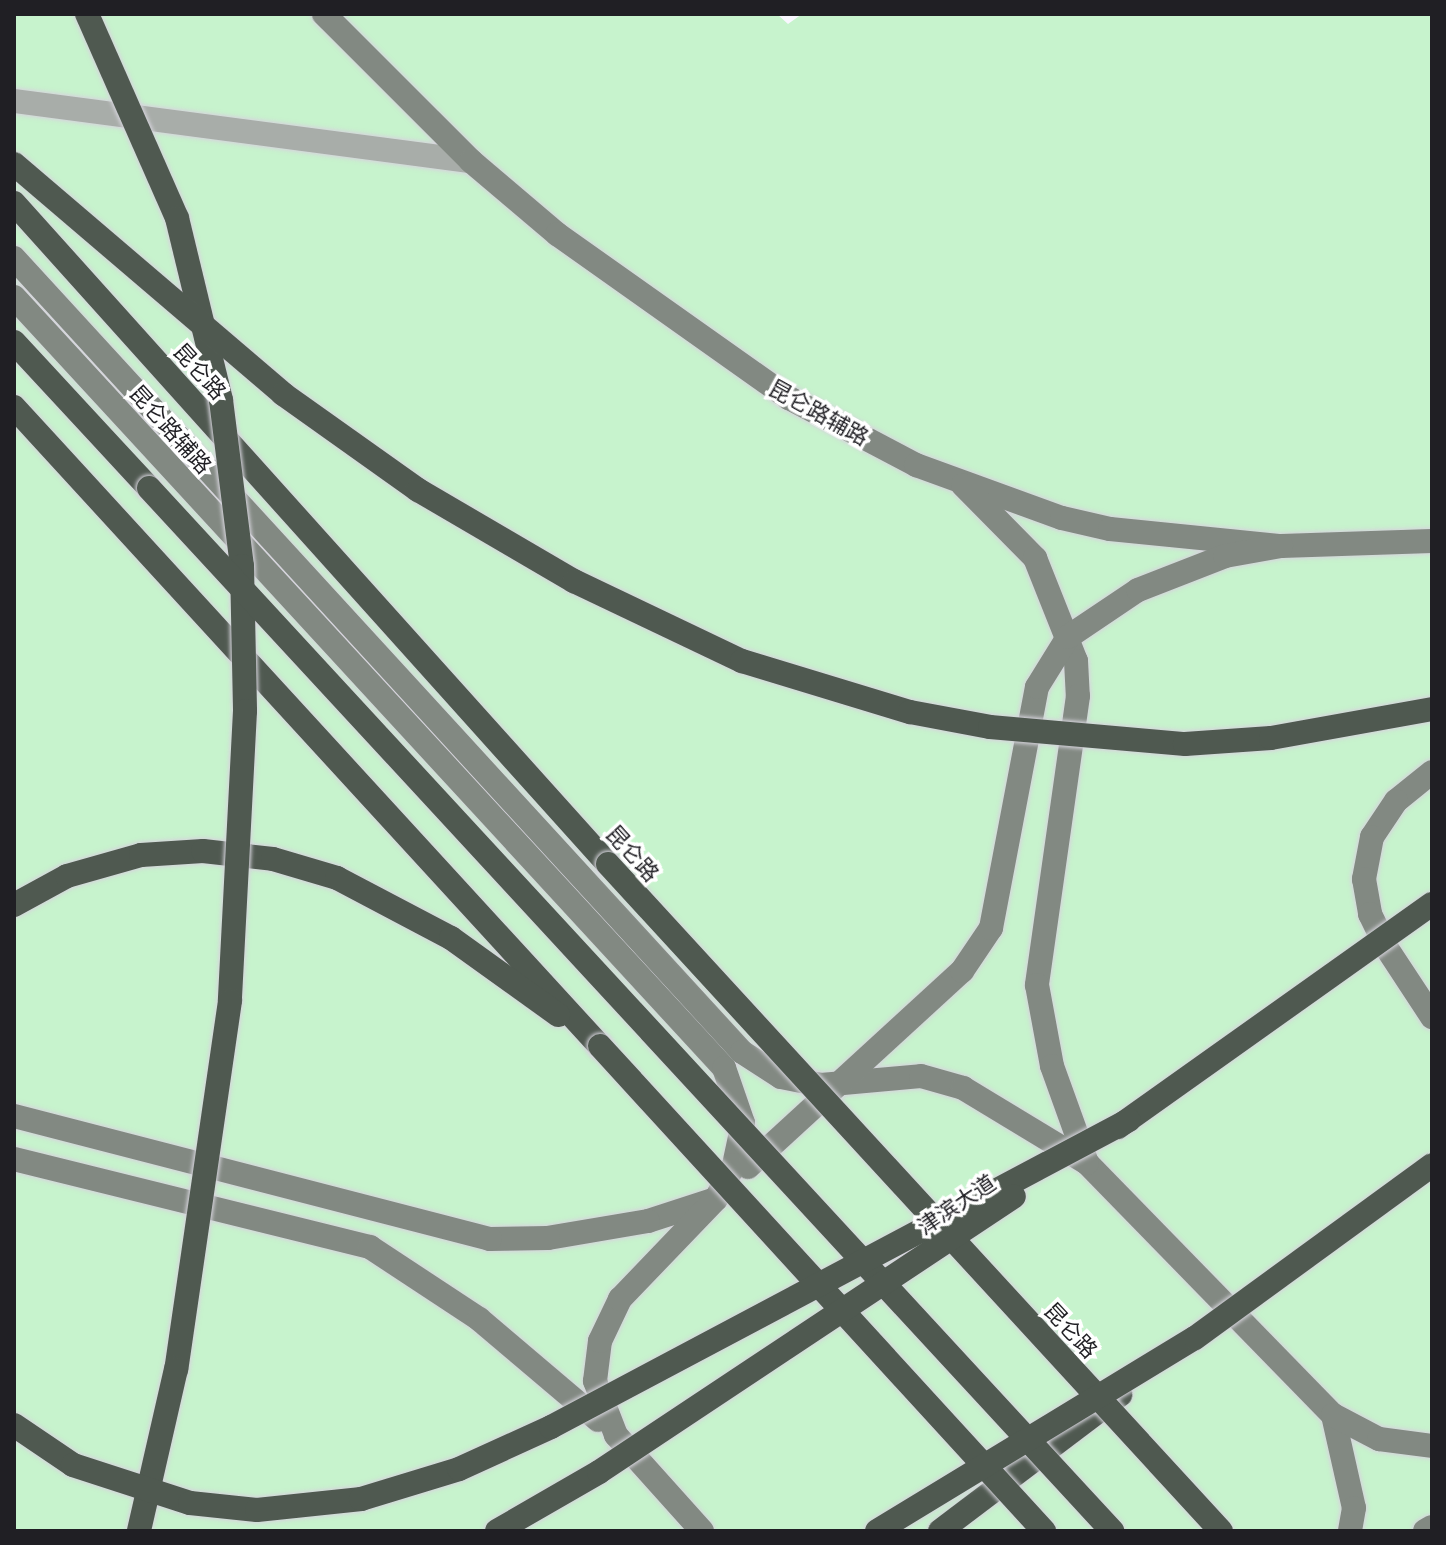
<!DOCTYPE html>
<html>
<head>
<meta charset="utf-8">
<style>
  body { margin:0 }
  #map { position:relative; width:1446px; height:1545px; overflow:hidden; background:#f9f7ff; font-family:"Open Sans","Noto Sans SC",sans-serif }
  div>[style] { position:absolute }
  .green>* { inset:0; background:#c7f3cd }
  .roads { filter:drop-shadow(0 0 2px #d6d4dc) drop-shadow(0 0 2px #d6d4dc) }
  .street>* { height:24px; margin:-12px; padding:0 12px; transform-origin:12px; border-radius:12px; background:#a8ada9 }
  .secondary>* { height:24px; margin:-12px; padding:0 12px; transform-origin:12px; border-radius:12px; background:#828982 }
  .highway>* { height:24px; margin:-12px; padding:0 12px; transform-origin:12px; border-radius:12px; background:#4f5950 }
  .bridges { filter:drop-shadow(0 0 2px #d6d4dc) drop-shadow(0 0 2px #d6d4dc) }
  .highway-bridge>* { height:24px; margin:-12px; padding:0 12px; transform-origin:12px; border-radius:12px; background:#4f5950 }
  span { translate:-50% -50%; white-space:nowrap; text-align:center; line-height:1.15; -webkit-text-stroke:7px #fff; paint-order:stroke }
  .street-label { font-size:22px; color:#201f24 }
  .frame { position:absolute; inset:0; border:16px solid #201f24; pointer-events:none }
</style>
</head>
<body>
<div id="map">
  <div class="green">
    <i style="clip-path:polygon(14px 14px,777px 14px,788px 24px,802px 14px,1432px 14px,1432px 1531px,14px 1531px)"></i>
  </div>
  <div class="roads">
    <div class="street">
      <i style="left:14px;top:101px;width:461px;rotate:7.5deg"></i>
    </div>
    <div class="secondary">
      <i style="left:324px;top:14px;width:208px;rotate:45deg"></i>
      <i style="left:471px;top:161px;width:113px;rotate:40.3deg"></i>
      <i style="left:557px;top:234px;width:284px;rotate:35.3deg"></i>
      <i style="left:789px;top:398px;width:144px;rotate:27.8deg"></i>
      <i style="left:916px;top:465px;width:155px;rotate:20deg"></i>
      <i style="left:1062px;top:518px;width:49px;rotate:12.9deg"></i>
      <i style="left:1110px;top:529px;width:172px;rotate:5.7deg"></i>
      <i style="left:1281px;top:546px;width:151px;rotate:-1.9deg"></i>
      <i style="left:14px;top:258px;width:1077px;rotate:47.48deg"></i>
      <i style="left:742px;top:1052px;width:46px;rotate:32.7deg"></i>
      <i style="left:781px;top:1077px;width:41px;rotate:11.3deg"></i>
      <i style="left:821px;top:1085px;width:100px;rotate:-5.1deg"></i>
      <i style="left:921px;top:1076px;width:44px;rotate:15.9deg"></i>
      <i style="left:963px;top:1088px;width:145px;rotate:31.2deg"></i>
      <i style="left:1087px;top:1163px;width:352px;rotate:45.7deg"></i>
      <i style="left:1333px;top:1415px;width:95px;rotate:77.3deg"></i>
      <i style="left:1354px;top:1508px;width:23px;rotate:100deg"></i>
      <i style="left:14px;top:297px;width:1048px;rotate:47.36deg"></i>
      <i style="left:724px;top:1068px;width:58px;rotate:70.9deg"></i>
      <i style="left:743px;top:1123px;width:43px;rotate:102.1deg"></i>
      <i style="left:734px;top:1165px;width:38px;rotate:118deg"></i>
      <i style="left:716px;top:1199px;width:71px;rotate:162.1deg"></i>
      <i style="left:648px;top:1221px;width:101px;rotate:170.4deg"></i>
      <i style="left:548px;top:1238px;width:58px;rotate:179deg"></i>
      <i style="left:490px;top:1239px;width:492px;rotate:-165.5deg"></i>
      <i style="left:963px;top:485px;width:103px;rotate:45.4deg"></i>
      <i style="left:1035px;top:558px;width:111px;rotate:68.3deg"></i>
      <i style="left:1076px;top:661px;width:35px;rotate:87deg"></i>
      <i style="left:1078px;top:696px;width:292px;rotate:98.1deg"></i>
      <i style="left:1037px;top:985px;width:82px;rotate:79.5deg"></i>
      <i style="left:1052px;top:1066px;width:103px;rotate:70.2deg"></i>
      <i style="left:1432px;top:772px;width:46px;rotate:141.1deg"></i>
      <i style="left:1396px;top:801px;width:43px;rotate:123.7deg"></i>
      <i style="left:1372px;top:837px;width:43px;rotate:100.8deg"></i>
      <i style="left:1364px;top:879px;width:36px;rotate:80deg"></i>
      <i style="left:1370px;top:914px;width:37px;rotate:64deg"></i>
      <i style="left:1386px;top:947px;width:84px;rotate:56.7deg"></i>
      <i style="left:14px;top:1159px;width:367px;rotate:13.9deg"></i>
      <i style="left:370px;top:1247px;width:131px;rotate:33.4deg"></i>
      <i style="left:479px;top:1319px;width:156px;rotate:40.3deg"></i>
      <i style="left:748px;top:1167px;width:290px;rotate:-42.5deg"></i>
      <i style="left:962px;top:971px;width:52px;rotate:-56deg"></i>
      <i style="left:991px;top:928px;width:245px;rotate:-79.2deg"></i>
      <i style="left:1037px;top:687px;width:59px;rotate:-58.2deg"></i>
      <i style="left:1068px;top:637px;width:84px;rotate:-33.9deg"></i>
      <i style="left:1138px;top:590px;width:93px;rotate:-21.3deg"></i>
      <i style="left:1225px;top:556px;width:57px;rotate:-10.1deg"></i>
      <i style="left:1333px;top:1415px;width:52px;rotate:27.6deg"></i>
      <i style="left:1379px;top:1439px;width:53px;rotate:7.5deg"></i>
      <i style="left:702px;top:1531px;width:129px;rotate:-131.9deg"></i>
      <i style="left:616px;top:1435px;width:58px;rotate:-111.3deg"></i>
      <i style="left:595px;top:1381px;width:40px;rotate:-82.9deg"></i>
      <i style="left:600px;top:1341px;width:47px;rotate:-64.5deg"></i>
      <i style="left:620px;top:1299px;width:136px;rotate:-46.2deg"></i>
      <i style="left:1425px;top:1531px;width:8px;rotate:-30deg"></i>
    </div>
    <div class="highway">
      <i style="left:14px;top:203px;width:889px;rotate:48.06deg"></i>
      <i style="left:14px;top:342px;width:199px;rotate:47.2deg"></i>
      <i style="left:14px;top:407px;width:867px;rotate:47.48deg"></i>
      <i style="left:14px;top:905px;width:60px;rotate:-28.7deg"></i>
      <i style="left:67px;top:876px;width:77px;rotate:-15.8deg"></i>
      <i style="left:141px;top:855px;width:62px;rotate:-3.7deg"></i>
      <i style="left:203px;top:851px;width:70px;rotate:6.5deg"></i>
      <i style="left:273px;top:859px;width:67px;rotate:16.5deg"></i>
      <i style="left:337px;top:878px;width:129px;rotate:27.8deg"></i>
      <i style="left:451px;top:938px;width:132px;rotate:35.7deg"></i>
      <i style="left:940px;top:1531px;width:226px;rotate:-37.1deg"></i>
    </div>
  </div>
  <div class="bridges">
    <div class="highway-bridge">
      <i style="left:87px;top:14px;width:223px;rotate:66.2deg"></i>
      <i style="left:177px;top:218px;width:187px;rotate:76.4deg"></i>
      <i style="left:221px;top:400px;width:167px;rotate:82.8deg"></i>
      <i style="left:242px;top:566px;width:145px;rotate:88.8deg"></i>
      <i style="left:245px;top:711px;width:290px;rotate:93deg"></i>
      <i style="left:230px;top:1001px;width:372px;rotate:98.3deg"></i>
      <i style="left:176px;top:1369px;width:166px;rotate:102.9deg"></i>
      <i style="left:14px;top:164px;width:354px;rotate:40.5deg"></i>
      <i style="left:283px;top:394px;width:166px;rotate:35.4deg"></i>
      <i style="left:418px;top:490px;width:181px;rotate:30.3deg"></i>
      <i style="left:574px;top:581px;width:186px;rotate:25.5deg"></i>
      <i style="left:742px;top:661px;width:176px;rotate:16.9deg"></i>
      <i style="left:910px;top:712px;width:81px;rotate:10.6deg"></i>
      <i style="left:990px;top:727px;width:196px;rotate:5deg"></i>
      <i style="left:1185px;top:744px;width:86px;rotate:-4deg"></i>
      <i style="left:1271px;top:738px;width:164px;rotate:-10.2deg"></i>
      <i style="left:149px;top:488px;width:1420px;rotate:47.28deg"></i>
      <i style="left:608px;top:864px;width:906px;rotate:47.42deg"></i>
      <i style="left:600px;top:1046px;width:658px;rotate:47.53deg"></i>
      <i style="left:1118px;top:1127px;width:385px;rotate:-35.4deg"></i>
      <i style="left:14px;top:1425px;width:71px;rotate:34.1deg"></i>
      <i style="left:73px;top:1465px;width:123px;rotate:18deg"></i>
      <i style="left:190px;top:1503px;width:67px;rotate:6deg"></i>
      <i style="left:257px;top:1510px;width:105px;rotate:-6deg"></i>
      <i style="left:361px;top:1499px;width:102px;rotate:-17deg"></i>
      <i style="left:459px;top:1469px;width:101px;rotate:-24.5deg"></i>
      <i style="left:551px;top:1427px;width:654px;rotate:-27.97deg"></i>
      <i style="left:497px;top:1531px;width:118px;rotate:-30deg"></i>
      <i style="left:599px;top:1472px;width:498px;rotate:-33.6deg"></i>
      <i style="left:877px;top:1531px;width:372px;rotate:-31.3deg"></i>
      <i style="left:1195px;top:1338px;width:293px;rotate:-36.1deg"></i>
    </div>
  </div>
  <div class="street-label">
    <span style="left:200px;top:371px;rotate:48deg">昆仑路</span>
    <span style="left:819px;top:412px;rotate:29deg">昆仑路辅路</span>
    <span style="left:171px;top:429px;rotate:48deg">昆仑路辅路</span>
    <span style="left:633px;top:853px;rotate:48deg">昆仑路</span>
    <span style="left:956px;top:1204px;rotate:-34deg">津滨大道</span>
    <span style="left:1071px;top:1330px;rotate:47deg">昆仑路</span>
  </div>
  <div class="frame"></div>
</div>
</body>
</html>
